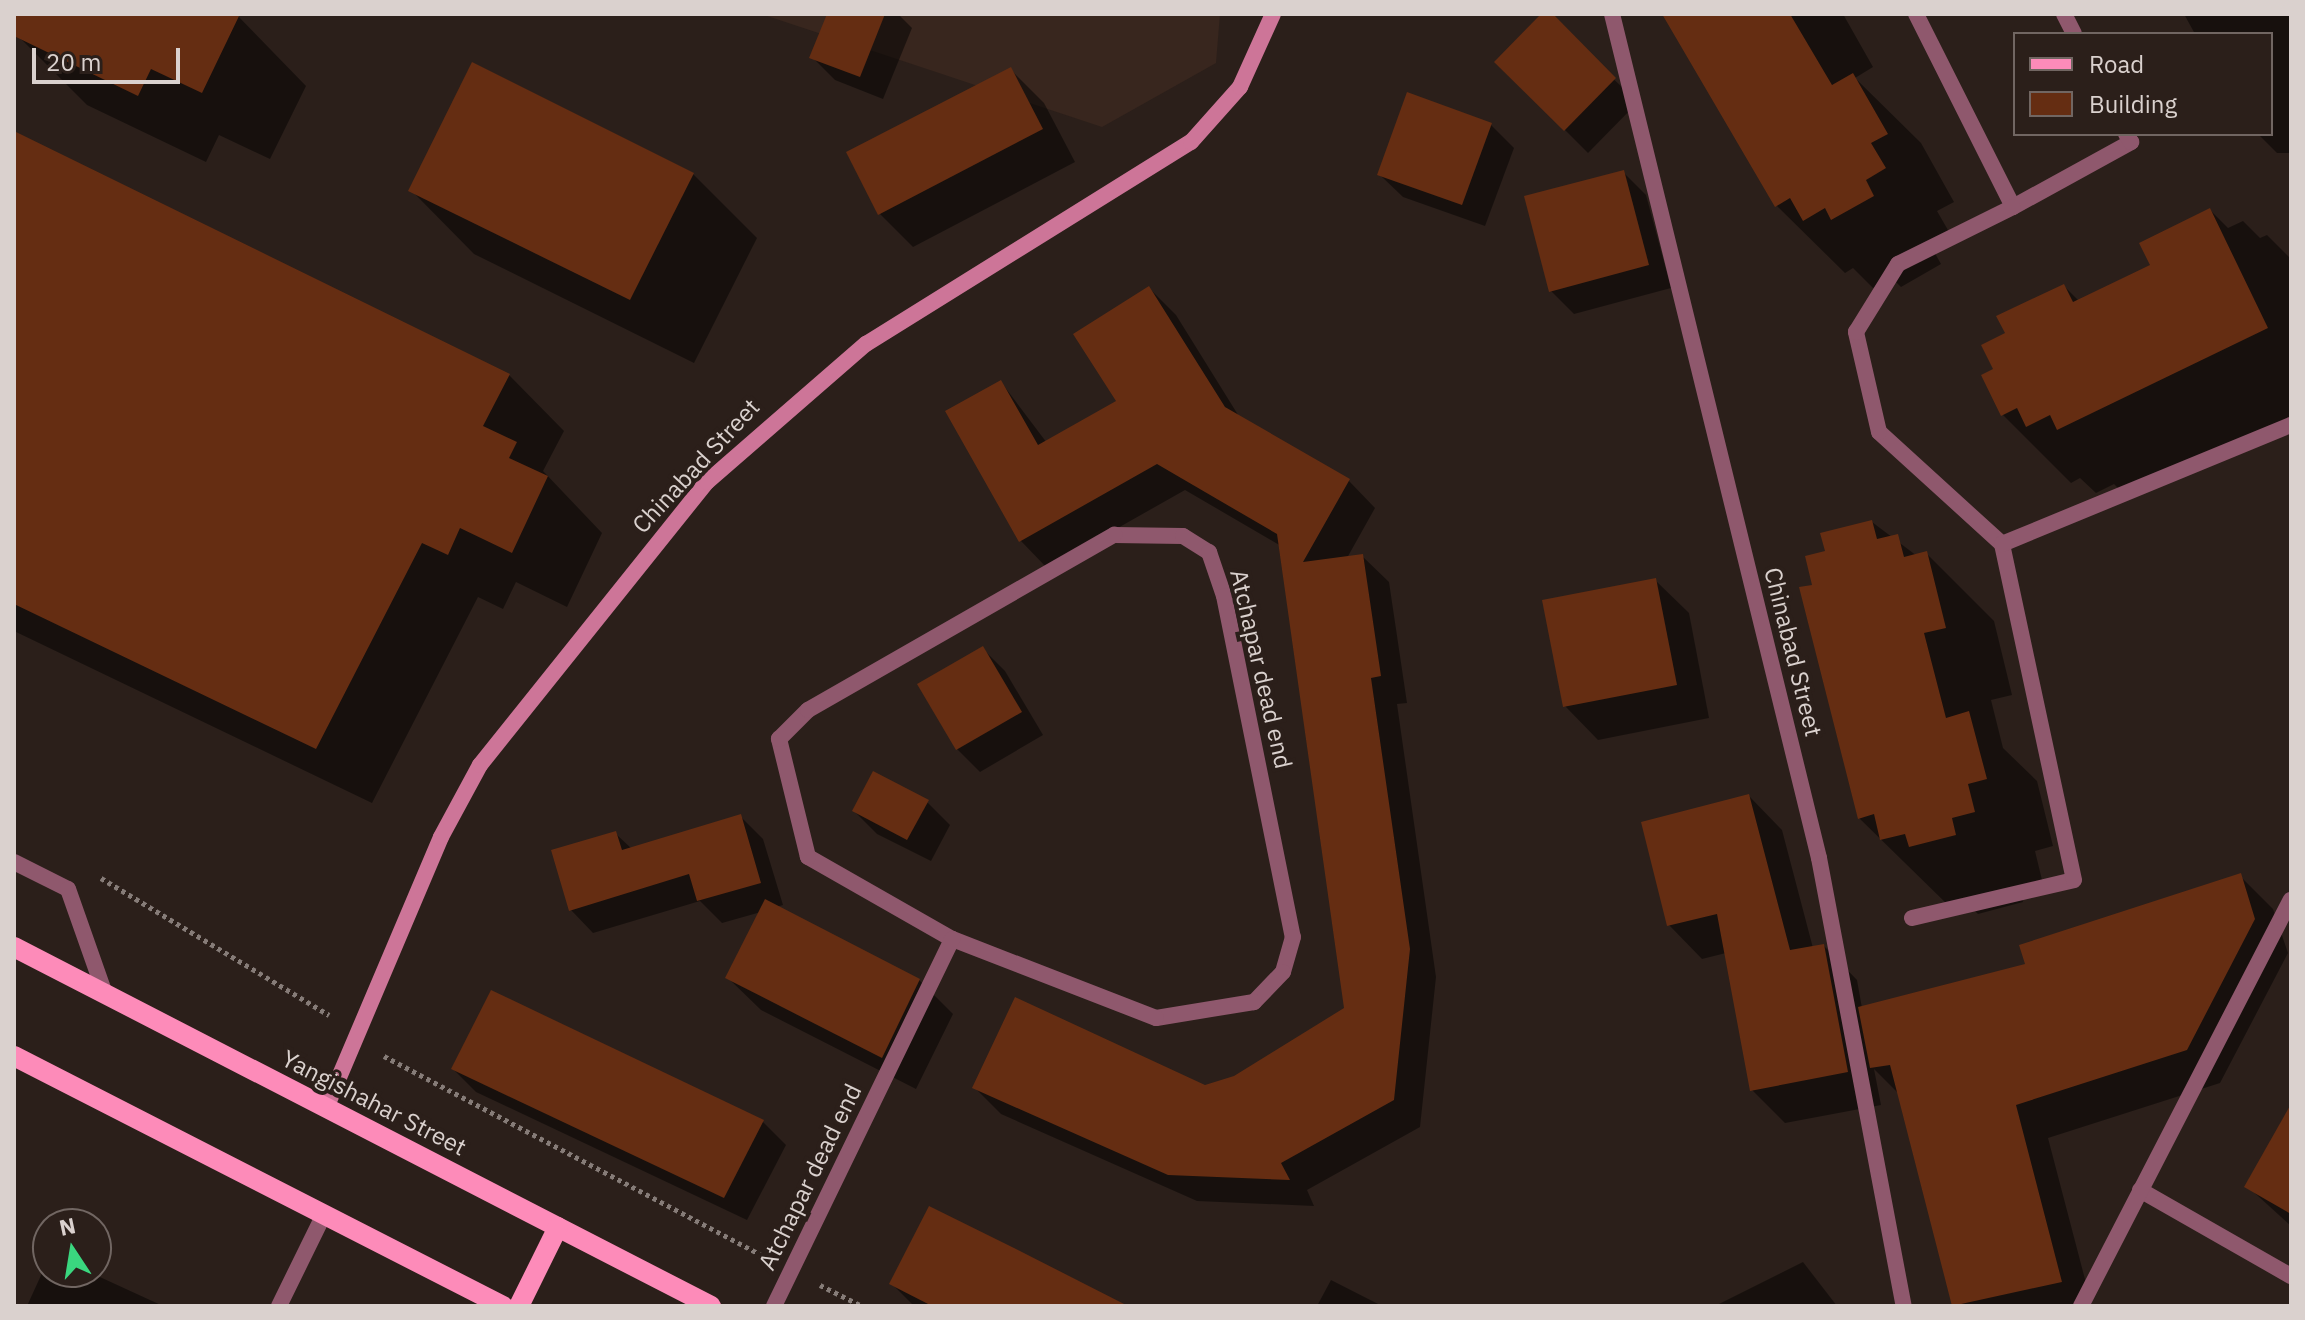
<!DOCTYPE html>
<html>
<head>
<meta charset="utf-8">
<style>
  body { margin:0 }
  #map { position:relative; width:2305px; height:1320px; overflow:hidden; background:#2b1f1a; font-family:"IBM Plex Sans",sans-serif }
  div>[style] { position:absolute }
  .built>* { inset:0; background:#38261e }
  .shadow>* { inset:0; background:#0007 }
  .building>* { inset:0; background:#652d12 }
  .path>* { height:5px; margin-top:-2.5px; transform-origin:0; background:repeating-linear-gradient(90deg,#867c78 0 4px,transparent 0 8px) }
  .lane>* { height:16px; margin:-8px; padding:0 8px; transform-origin:8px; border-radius:8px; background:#8f586d }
  .street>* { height:16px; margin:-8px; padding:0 8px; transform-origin:8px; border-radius:8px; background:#8f586d }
  .secondary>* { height:16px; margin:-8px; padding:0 8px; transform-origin:8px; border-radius:8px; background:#cd7598 }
  .primary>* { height:20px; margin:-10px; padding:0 10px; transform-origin:10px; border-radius:10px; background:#fd8bb9 }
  span { translate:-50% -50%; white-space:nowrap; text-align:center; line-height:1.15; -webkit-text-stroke:8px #2b1f1a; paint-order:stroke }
  .street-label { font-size:24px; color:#dad1ce }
  .frame { position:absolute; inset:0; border:16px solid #dad1ce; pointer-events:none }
  .legend { position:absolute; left:2013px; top:32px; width:260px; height:104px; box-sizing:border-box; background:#2b1f1a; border:2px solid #716662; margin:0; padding:10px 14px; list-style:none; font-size:24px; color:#dad1ce }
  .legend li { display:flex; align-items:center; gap:16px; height:40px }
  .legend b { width:40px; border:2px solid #716662 }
  .north { position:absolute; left:32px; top:1208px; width:80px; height:80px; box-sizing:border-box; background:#2b1f1a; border:2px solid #716662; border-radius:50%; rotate:348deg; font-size:22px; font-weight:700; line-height:32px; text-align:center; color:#dad1ce }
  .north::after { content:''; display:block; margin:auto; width:28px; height:36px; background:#3ad77f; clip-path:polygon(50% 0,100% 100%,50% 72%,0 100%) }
  .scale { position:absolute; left:32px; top:48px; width:148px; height:36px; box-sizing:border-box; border:4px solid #dad1ce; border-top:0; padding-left:10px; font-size:24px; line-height:28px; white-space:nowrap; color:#dad1ce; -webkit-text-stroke:6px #2b1f1a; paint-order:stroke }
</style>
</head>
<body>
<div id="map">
  <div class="built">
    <i style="clip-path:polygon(761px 14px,1220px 14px,1216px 63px,1102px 127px)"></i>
  </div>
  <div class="shadow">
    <i style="clip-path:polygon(14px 14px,236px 14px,306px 86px,270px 159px,219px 135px,206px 162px,87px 105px,19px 37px)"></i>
    <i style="clip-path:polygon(829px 14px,898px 14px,912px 28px,883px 99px,835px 80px,812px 57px)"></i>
    <i style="clip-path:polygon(1544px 14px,1638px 102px,1588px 153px,1497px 62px)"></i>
    <i style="clip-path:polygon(1665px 14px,1843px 14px,1873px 67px,1855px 78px,1921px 143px,1954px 202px,1937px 211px,1952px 237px,1932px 248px,1941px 264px,1901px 287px,1891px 277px,1873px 288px,1853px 268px,1845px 273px,1777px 206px)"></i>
    <i style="clip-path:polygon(2184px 14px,2291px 14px,2291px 153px,2277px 153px,2258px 134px,2271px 134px,2271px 34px,2195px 34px)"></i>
    <i style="clip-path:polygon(1010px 69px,1044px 103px,1075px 162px,913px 247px,880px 214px)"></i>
    <i style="clip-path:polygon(1491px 125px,1514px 148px,1485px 226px,1403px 197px,1380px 175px)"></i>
    <i style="clip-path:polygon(14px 133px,509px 375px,564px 431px,543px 471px,602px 533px,567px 607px,516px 582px,503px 609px,478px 597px,372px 803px,14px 631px)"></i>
    <i style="clip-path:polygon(1623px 172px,1646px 195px,1671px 288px,1574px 314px,1551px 291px)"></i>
    <i style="clip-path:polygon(693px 174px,757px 238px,694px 363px,474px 254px,411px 190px)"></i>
    <i style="clip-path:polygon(2210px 210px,2228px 228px,2243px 221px,2260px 238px,2267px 235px,2291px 259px,2291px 417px,2126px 496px,2114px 484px,2096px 493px,2080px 478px,2071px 483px,2003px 415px,1984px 376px,1995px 370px,2008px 334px,2064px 286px,2079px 301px,2153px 266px)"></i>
    <i style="clip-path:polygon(1149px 288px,1176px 315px,1240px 418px,1349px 481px,1375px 508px,1347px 558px,1362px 556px,1389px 582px,1407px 703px,1397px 704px,1436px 977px,1420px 1127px,1307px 1190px,1314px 1206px,1197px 1201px,1001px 1114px,974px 1087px,1205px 1087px,1234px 1078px,1347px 1009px,1281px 546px,1185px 490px,1047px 568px,1021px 541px,1001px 382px,1047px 443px,1119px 402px)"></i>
    <i style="clip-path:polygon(1872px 522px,1917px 556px,1926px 553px,1994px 621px,2012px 695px,1991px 700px,2003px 748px,2037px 781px,2053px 846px,2035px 851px,2042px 880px,2019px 886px,2023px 902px,1978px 914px,1967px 903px,1950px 907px,1859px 818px,1815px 586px,1827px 552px)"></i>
    <i style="clip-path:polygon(1655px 580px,1689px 613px,1709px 718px,1598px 740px,1565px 706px)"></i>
    <i style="clip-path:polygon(983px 649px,1005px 671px,1043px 735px,980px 772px,957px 749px)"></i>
    <i style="clip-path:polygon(1749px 796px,1782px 830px,1813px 948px,1824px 946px,1857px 980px,1862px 1008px,2028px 965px,2240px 876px,2273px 909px,2288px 953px,2220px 1083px,2048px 1138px,2092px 1306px,1954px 1306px,1900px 1095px,1874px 1069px,1881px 1105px,1785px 1123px,1752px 1090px,1726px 953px,1702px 959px,1669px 925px)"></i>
    <i style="clip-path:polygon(927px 802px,950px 825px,931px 861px,877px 834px,854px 811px)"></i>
    <i style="clip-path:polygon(740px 816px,763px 839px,783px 905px,776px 907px,919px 980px,953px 1014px,916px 1089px,761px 1010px,727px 977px,761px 912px,722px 923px,700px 901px,593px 933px,571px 910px,616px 834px,632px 849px)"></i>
    <i style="clip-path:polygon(453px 1069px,763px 1122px,786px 1145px,747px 1220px,476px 1092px)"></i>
    <i style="clip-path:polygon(2291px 1108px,2291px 1226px,2247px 1186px)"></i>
    <i style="clip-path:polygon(48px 1260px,48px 1272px,89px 1272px,163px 1306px,27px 1306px)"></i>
    <i style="clip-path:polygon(1803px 1262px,1837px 1306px,1715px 1306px)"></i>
    <i style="clip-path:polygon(1331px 1280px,1382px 1306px,1317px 1306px)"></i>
    <i style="clip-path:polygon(891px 1283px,1127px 1306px,914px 1306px)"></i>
  </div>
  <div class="building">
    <i style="clip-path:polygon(14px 14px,240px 14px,202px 93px,151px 69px,138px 96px,14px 36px)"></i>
    <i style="clip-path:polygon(827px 14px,885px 14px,860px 77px,809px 58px)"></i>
    <i style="clip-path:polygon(1541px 14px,1553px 14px,1616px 78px,1564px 131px,1494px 62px)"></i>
    <i style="clip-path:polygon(1662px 14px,1790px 14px,1832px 85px,1853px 73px,1888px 134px,1871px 143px,1886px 168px,1866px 180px,1874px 196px,1831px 220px,1825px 208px,1803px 221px,1790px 198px,1775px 207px)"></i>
    <i style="clip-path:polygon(472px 62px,694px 173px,630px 300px,408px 191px)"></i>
    <i style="clip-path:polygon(1011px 67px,1043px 129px,878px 215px,846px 152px)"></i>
    <i style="clip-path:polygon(1407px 92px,1492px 123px,1462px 205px,1377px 175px)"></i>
    <i style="clip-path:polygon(14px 131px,510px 374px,483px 426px,517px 442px,509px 458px,548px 476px,512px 553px,460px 528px,448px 555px,422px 543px,316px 749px,14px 604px)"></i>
    <i style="clip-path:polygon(1624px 170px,1649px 265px,1549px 292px,1524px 196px)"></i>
    <i style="clip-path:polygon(2210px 208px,2268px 328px,2057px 430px,2050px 415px,2026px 427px,2017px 408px,2001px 416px,1981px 375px,1993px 369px,1981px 345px,2005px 333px,1996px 316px,2064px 284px,2073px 302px,2150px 265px,2139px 243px)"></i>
    <i style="clip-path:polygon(1149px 286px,1225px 407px,1350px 479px,1303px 562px,1363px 554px,1381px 676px,1371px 678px,1410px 949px,1394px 1100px,1281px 1163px,1290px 1180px,1168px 1175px,972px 1088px,1015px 997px,1205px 1085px,1234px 1076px,1344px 1008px,1277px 534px,1157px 464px,1019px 542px,945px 411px,1001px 380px,1038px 445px,1116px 401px,1073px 334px)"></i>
    <i style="clip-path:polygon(1872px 520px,1877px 539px,1898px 534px,1904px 557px,1927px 551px,1946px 628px,1924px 633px,1946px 718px,1969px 711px,1987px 779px,1968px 784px,1975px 812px,1952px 818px,1956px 835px,1909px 847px,1905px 834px,1880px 840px,1874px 814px,1858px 819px,1799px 587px,1812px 585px,1805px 556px,1825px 551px,1820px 533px)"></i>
    <i style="clip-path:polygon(1656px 578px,1677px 685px,1563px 707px,1542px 600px)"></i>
    <i style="clip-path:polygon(983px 646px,1022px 712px,956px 750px,917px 684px)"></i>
    <i style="clip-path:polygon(873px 771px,929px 800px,907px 840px,852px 811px)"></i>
    <i style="clip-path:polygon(1749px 794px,1790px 950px,1824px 944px,1848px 1072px,1750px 1091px,1717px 914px,1667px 926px,1641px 822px)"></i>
    <i style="clip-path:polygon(741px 814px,761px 883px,697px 901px,689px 874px,569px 911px,551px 850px,616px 831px,622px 850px)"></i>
    <i style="clip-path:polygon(2241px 873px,2255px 919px,2187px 1050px,2016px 1105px,2062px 1282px,1952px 1306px,1890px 1065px,1870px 1068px,1858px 1007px,2025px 964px,2019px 945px)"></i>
    <i style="clip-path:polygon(765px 899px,920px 979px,882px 1058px,725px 978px)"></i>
    <i style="clip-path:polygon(491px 990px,764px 1120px,724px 1198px,451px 1069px)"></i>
    <i style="clip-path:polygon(2291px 1104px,2291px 1214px,2244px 1187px)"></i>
    <i style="clip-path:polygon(929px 1206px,1016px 1249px,1128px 1306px,932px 1306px,889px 1284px)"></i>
  </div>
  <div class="path">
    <i style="left:101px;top:878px;width:266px;rotate:31deg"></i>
    <i style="left:384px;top:1056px;width:427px;rotate:27.8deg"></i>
    <i style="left:820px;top:1285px;width:47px;rotate:26.6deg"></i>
  </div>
  <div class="lane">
    <i style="left:1916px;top:14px;width:216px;rotate:63.3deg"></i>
    <i style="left:2013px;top:207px;width:135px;rotate:-28.8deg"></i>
    <i style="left:2131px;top:142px;width:9px;rotate:-122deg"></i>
    <i style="left:2064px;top:14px;width:22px;rotate:63deg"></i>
    <i style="left:1114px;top:535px;width:69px;rotate:0.8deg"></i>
    <i style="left:1183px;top:536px;width:31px;rotate:32deg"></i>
    <i style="left:1209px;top:552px;width:46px;rotate:71.2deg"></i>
    <i style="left:1224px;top:596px;width:348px;rotate:78.6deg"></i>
    <i style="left:1293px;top:937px;width:36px;rotate:106deg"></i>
    <i style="left:1283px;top:972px;width:42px;rotate:134deg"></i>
    <i style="left:1254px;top:1002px;width:99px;rotate:170.7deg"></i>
    <i style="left:1156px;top:1018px;width:219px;rotate:-158.8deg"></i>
    <i style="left:952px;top:939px;width:166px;rotate:-150.3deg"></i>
    <i style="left:808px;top:857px;width:122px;rotate:-103.8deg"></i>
    <i style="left:779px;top:739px;width:41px;rotate:-45deg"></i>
    <i style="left:808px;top:710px;width:353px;rotate:-29.8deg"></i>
    <i style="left:2002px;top:544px;width:166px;rotate:-137.7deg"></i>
    <i style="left:1879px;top:432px;width:103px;rotate:-103deg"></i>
    <i style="left:1856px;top:332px;width:80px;rotate:-58.3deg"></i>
    <i style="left:1898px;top:264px;width:128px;rotate:-26.4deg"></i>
    <i style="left:14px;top:862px;width:60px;rotate:26.6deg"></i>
    <i style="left:68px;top:889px;width:111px;rotate:70.6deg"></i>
    <i style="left:1912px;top:918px;width:166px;rotate:-13.2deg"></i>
    <i style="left:2074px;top:880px;width:344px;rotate:-102.1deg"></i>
    <i style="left:2002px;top:544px;width:313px;rotate:-22.4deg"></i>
    <i style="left:774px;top:1306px;width:408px;rotate:-64.1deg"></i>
  </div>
  <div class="street">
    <i style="left:1612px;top:14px;width:869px;rotate:76.22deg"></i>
    <i style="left:1819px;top:858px;width:456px;rotate:79.3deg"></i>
    <i style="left:2140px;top:1190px;width:174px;rotate:29.7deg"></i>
    <i style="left:279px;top:1306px;width:102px;rotate:-63.9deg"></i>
    <i style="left:2081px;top:1306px;width:457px;rotate:-62.7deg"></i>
  </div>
  <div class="secondary">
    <i style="left:326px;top:1108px;width:294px;rotate:-67deg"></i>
    <i style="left:441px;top:837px;width:82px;rotate:-61.6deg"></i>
    <i style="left:480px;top:765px;width:363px;rotate:-51.3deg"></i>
    <i style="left:707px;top:482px;width:211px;rotate:-41deg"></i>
    <i style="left:866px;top:344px;width:383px;rotate:-31.9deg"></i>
    <i style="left:1191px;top:142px;width:74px;rotate:-48.3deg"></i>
    <i style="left:1240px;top:87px;width:80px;rotate:-65.7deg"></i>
  </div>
  <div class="primary">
    <i style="left:14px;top:947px;width:784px;rotate:27.25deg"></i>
    <i style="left:14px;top:1056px;width:549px;rotate:27.08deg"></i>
    <i style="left:519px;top:1306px;width:88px;rotate:-63.7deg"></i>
  </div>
  <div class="street-label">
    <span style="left:696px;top:466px;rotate:-47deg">Chinabad Street</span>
    <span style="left:1793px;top:652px;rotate:76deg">Chinabad Street</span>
    <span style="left:1261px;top:669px;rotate:77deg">Atchapar dead end</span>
    <span style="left:374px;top:1103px;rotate:27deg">Yangishahar Street</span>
    <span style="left:810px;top:1177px;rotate:-64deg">Atchapar dead end</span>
  </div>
  <div class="frame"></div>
  <ul class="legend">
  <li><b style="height:10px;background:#fd8bb9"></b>Road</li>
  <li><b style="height:22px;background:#652d12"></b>Building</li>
  </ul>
  <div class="north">N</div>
  <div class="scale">20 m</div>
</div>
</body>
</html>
